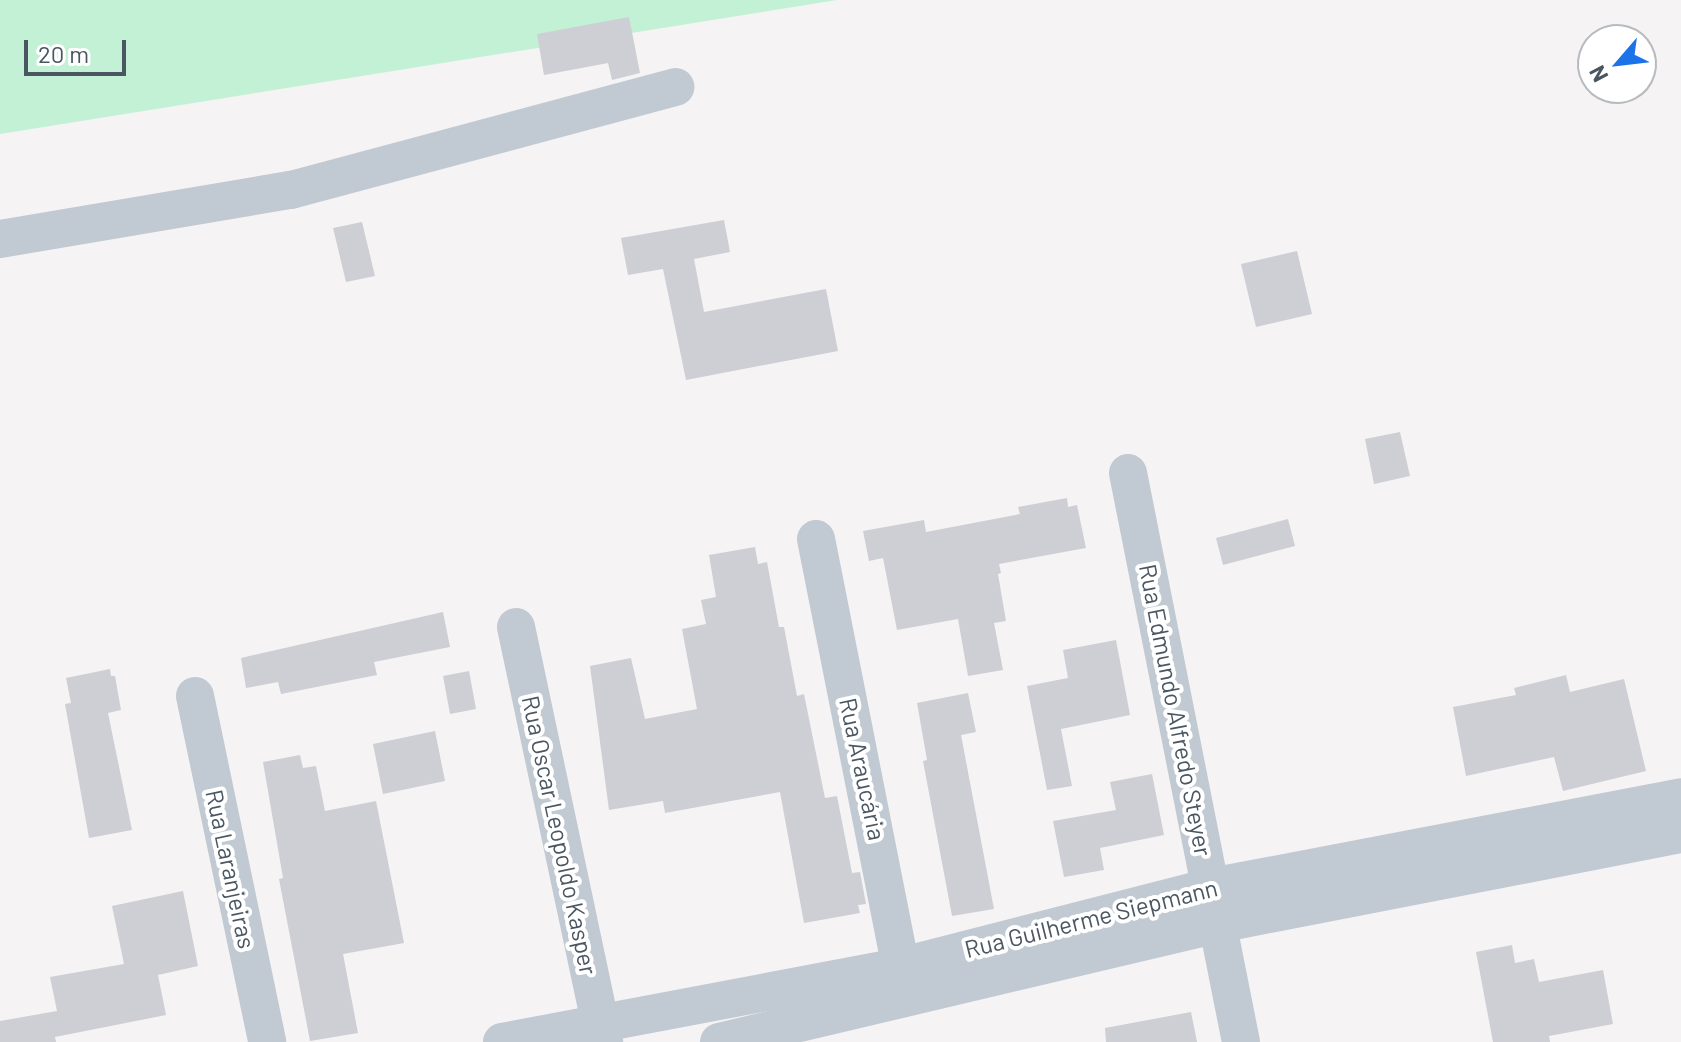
<!DOCTYPE html>
<html>
<head>
<meta charset="utf-8">
<style>
  body { margin:0 }
  #map { position:relative; width:1681px; height:1042px; overflow:hidden; background:#f5f3f3; font-family:Barlow,sans-serif }
  div>[style] { position:absolute }
  .green>* { inset:0; background:#c3f1d5 }
  .building>* { inset:0; background:#cdcfd5 }
  .minor>* { height:38px; margin:-19px; padding:0 19px; transform-origin:19px; border-radius:19px; background:#c1cad2 }
  span { translate:-50% -50%; white-space:nowrap; text-align:center; line-height:1.15; -webkit-text-stroke:8px #fff; paint-order:stroke }
  .street-label { font-size:24px; color:#4a5661 }
  .north { position:absolute; left:1577px; top:24px; width:80px; height:80px; box-sizing:border-box; background:#fff; border:2px solid #b7bbc0; border-radius:50%; rotate:242deg; font-size:22px; font-weight:700; line-height:32px; text-align:center; color:#4a5661 }
  .north::after { content:''; display:block; margin:auto; width:28px; height:36px; background:#1a73e8; clip-path:polygon(50% 0,100% 100%,50% 72%,0 100%) }
  .scale { position:absolute; left:24px; top:40px; width:102px; height:36px; box-sizing:border-box; border:4px solid #4a5661; border-top:0; padding-left:10px; font-size:24px; line-height:28px; white-space:nowrap; color:#4a5661; -webkit-text-stroke:6px #fff; paint-order:stroke }
</style>
</head>
<body>
<div id="map">
  <div class="green">
    <i style="clip-path:polygon(0 0,837px 0,0 134px)"></i>
  </div>
  <div class="building">
    <i style="clip-path:polygon(629px 17px,640px 73px,612px 80px,608px 63px,544px 75px,537px 34px)"></i>
    <i style="clip-path:polygon(724px 220px,730px 252px,694px 259px,704px 312px,826px 289px,838px 351px,686px 380px,663px 269px,628px 275px,621px 238px)"></i>
    <i style="clip-path:polygon(362px 222px,375px 276px,346px 282px,333px 228px)"></i>
    <i style="clip-path:polygon(1297px 251px,1312px 314px,1256px 327px,1241px 264px)"></i>
    <i style="clip-path:polygon(1400px 432px,1410px 476px,1374px 484px,1365px 439px)"></i>
    <i style="clip-path:polygon(1067px 498px,1068px 507px,1077px 505px,1086px 548px,999px 564px,1001px 573px,998px 574px,1006px 621px,994px 623px,1003px 670px,968px 676px,958px 619px,897px 630px,883px 558px,869px 561px,863px 531px,924px 520px,926px 532px,1020px 514px,1018px 507px)"></i>
    <i style="clip-path:polygon(1288px 519px,1295px 546px,1223px 565px,1216px 538px)"></i>
    <i style="clip-path:polygon(755px 547px,758px 564px,767px 562px,779px 627px,784px 627px,797px 696px,804px 694px,825px 798px,837px 796px,852px 873px,860px 872px,866px 904px,858px 905px,860px 913px,804px 923px,780px 792px,665px 813px,663px 801px,609px 810px,590px 666px,631px 658px,645px 719px,697px 709px,682px 629px,706px 624px,701px 600px,716px 597px,709px 555px)"></i>
    <i style="clip-path:polygon(443px 612px,450px 647px,374px 662px,377px 675px,281px 694px,278px 682px,246px 688px,241px 658px)"></i>
    <i style="clip-path:polygon(1116px 640px,1130px 715px,1061px 729px,1072px 786px,1047px 790px,1027px 686px,1068px 678px,1063px 650px)"></i>
    <i style="clip-path:polygon(110px 669px,111px 676px,115px 676px,121px 710px,108px 713px,132px 830px,89px 838px,65px 704px,71px 703px,66px 678px)"></i>
    <i style="clip-path:polygon(469px 671px,476px 709px,450px 714px,443px 676px)"></i>
    <i style="clip-path:polygon(1566px 675px,1570px 692px,1624px 679px,1646px 771px,1563px 791px,1554px 757px,1466px 776px,1453px 707px,1516px 695px,1514px 688px)"></i>
    <i style="clip-path:polygon(968px 693px,976px 732px,961px 735px,994px 909px,952px 916px,923px 761px,927px 760px,917px 703px)"></i>
    <i style="clip-path:polygon(435px 731px,445px 781px,383px 794px,373px 744px)"></i>
    <i style="clip-path:polygon(300px 755px,303px 768px,316px 766px,325px 811px,376px 801px,404px 943px,343px 954px,358px 1033px,310px 1041px,279px 879px,283px 878px,263px 762px)"></i>
    <i style="clip-path:polygon(1152px 774px,1164px 835px,1100px 848px,1104px 870px,1064px 877px,1053px 821px,1116px 810px,1110px 782px)"></i>
    <i style="clip-path:polygon(183px 891px,198px 966px,158px 975px,166px 1015px,55px 1037px,56px 1042px,0 1042px,0 1021px,57px 1011px,50px 977px,124px 964px,112px 906px)"></i>
    <i style="clip-path:polygon(1512px 945px,1515px 963px,1534px 959px,1539px 982px,1603px 970px,1613px 1024px,1549px 1036px,1550px 1042px,1493px 1042px,1476px 952px)"></i>
    <i style="clip-path:polygon(1191px 1012px,1197px 1042px,1106px 1042px,1105px 1028px)"></i>
  </div>
  <div class="minor">
    <i style="left:0;top:239px;width:295px;rotate:-9.6deg"></i>
    <i style="left:291px;top:190px;width:398px;rotate:-15deg"></i>
    <i style="left:1128px;top:473px;width:580px;rotate:78.77deg"></i>
    <i style="left:816px;top:539px;width:462px;rotate:78.8deg"></i>
    <i style="left:516px;top:627px;width:424px;rotate:78deg"></i>
    <i style="left:195px;top:696px;width:353px;rotate:78.2deg"></i>
    <i style="left:502px;top:1042px;width:408px;rotate:-10.7deg"></i>
    <i style="left:903px;top:966px;width:318px;rotate:-14.4deg"></i>
    <i style="left:1211px;top:887px;width:479px;rotate:-10.8deg"></i>
    <i style="left:719px;top:1042px;width:513px;rotate:-13.3deg"></i>
    <i style="left:1218px;top:924px;width:472px;rotate:-11deg"></i>
  </div>
  <div class="street-label">
    <span style="left:1176px;top:710px;rotate:79deg">Rua Edmundo Alfredo Steyer</span>
    <span style="left:863px;top:769px;rotate:78deg">Rua Araucária</span>
    <span style="left:560px;top:835px;rotate:78deg">Rua Oscar Leopoldo Kasper</span>
    <span style="left:231px;top:869px;rotate:78deg">Rua Laranjeiras</span>
    <span style="left:1091px;top:918px;rotate:-14deg">Rua Guilherme Siepmann</span>
  </div>
  <div class="north">N</div>
  <div class="scale">20 m</div>
</div>
</body>
</html>
